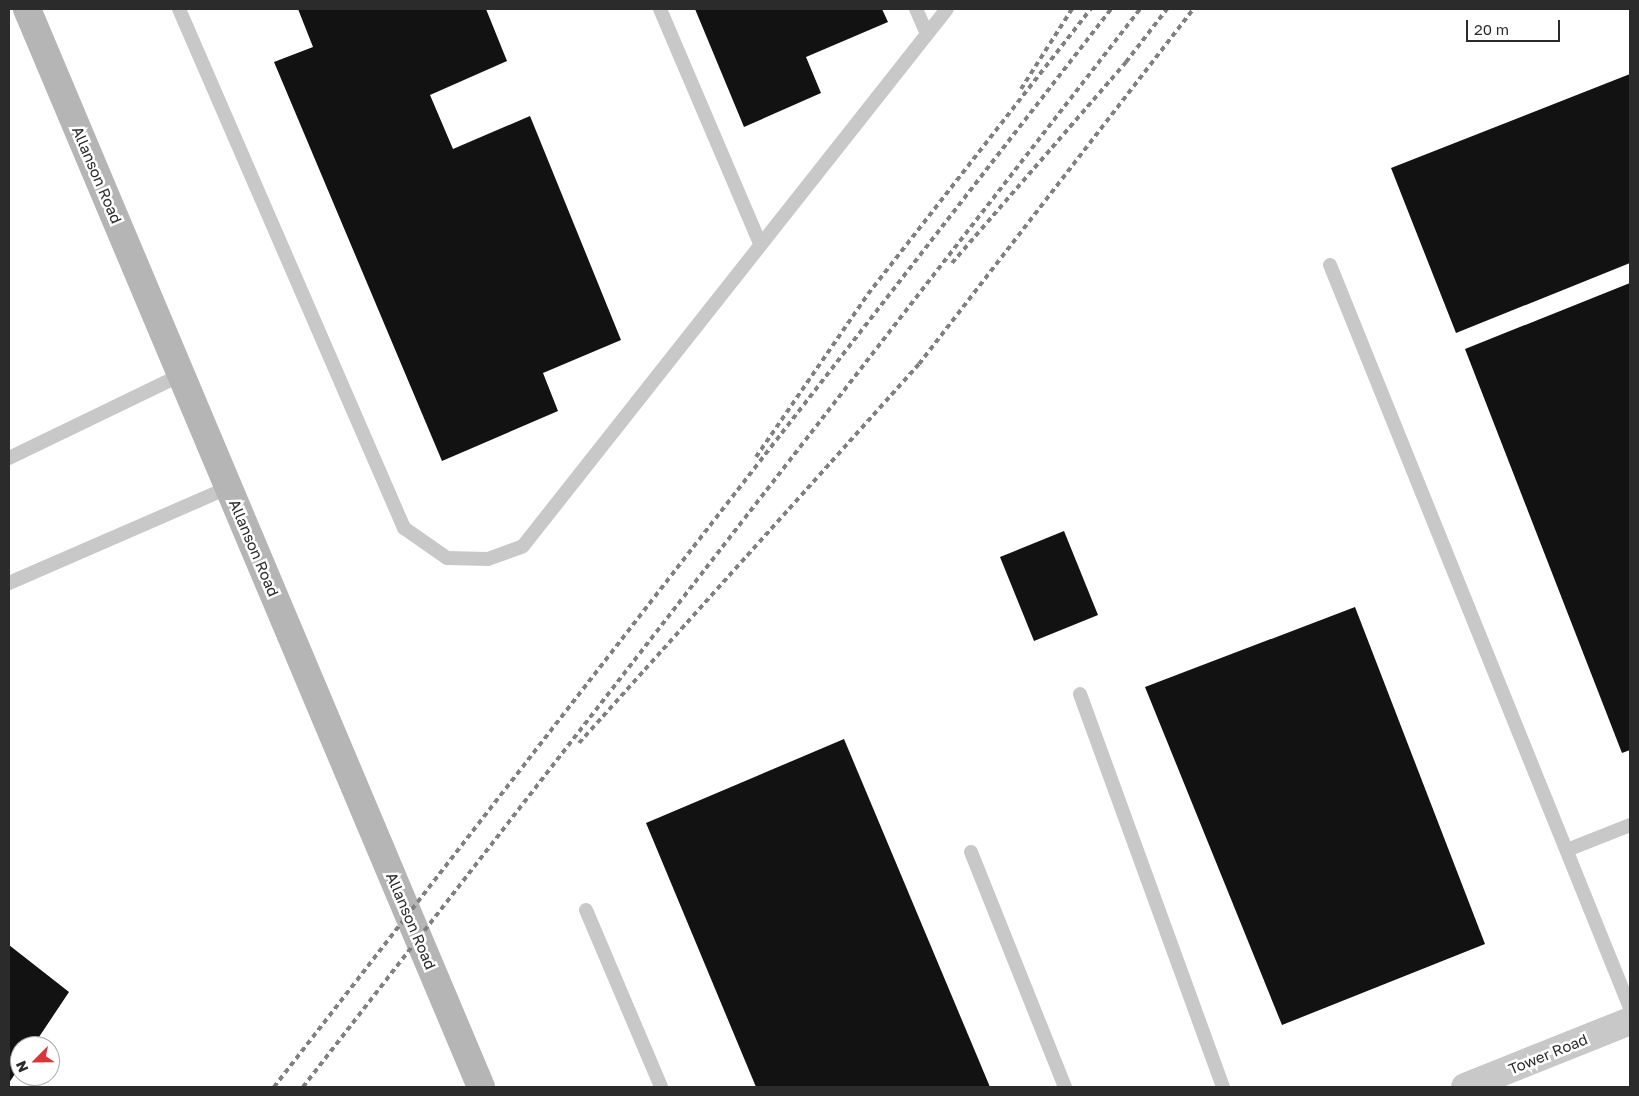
<!DOCTYPE html>
<html>
<head>
<meta charset="utf-8">
<style>
  body { margin:0 }
  #map { position:relative; width:1639px; height:1096px; overflow:hidden; background:#fff; font-family:"Golos Text",sans-serif }
  div>[style] { position:absolute }
  .building>* { inset:0; background:#121212 }
  .lane>* { height:14px; margin:-7px; padding:0 7px; transform-origin:7px; border-radius:7px; background:#c8c8c8 }
  .street>* { height:28px; margin:-14px; padding:0 14px; transform-origin:14px; border-radius:14px; background:#c8c8c8 }
  .secondary>* { height:28px; margin:-14px; padding:0 14px; transform-origin:14px; border-radius:14px; background:#b5b5b5 }
  .rail>* { height:4px; margin-top:-2px; transform-origin:0; background:repeating-linear-gradient(90deg,#808080 0 5px,transparent 0 9px) }
  span { translate:-50% -50%; white-space:nowrap; text-align:center; line-height:1.15; -webkit-text-stroke:5px #fff; paint-order:stroke }
  .street-label { font-size:15px; color:#2b2b2b }
  .frame { position:absolute; inset:0; border:10px solid #2b2b2b; pointer-events:none }
  .north { position:absolute; left:10px; top:1036px; width:50px; height:50px; box-sizing:border-box; background:#fff; border:1px solid #aaa; border-radius:50%; rotate:247deg; font-size:14px; font-weight:700; line-height:20px; text-align:center; color:#2b2b2b }
  .north::after { content:''; display:block; margin:auto; width:18px; height:22px; background:#db3539; clip-path:polygon(50% 0,100% 100%,50% 72%,0 100%) }
  .scale { position:absolute; left:1466px; top:20px; width:94px; height:22px; box-sizing:border-box; border:2px solid #2b2b2b; border-top:0; padding-left:6px; font-size:15px; line-height:18px; white-space:nowrap; color:#2b2b2b; -webkit-text-stroke:4px #fff; paint-order:stroke }
</style>
</head>
<body>
<div id="map">
  <div class="building">
    <i style="clip-path:polygon(298px 9px,486px 9px,507px 61px,430px 95px,453px 149px,530px 116px,621px 340px,543px 373px,558px 411px,442px 461px,274px 62px,313px 47px)"></i>
    <i style="clip-path:polygon(695px 9px,882px 9px,888px 22px,806px 57px,821px 93px,744px 127px)"></i>
    <i style="clip-path:polygon(1630px 74px,1630px 263px,1456px 333px,1391px 168px)"></i>
    <i style="clip-path:polygon(1630px 283px,1630px 750px,1622px 753px,1465px 349px)"></i>
    <i style="clip-path:polygon(1064px 531px,1098px 615px,1034px 641px,1000px 557px)"></i>
    <i style="clip-path:polygon(1355px 607px,1485px 944px,1282px 1025px,1145px 687px)"></i>
    <i style="clip-path:polygon(844px 739px,990px 1087px,756px 1087px,646px 823px)"></i>
    <i style="clip-path:polygon(9px 945px,69px 992px,33px 1046px,20px 1046px,20px 1066px,9px 1083px)"></i>
  </div>
  <div class="lane">
    <i style="left:179px;top:9px;width:566px;rotate:66.56deg"></i>
    <i style="left:404px;top:528px;width:52px;rotate:34.9deg"></i>
    <i style="left:447px;top:558px;width:41px;rotate:1.4deg"></i>
    <i style="left:488px;top:559px;width:37px;rotate:-20deg"></i>
    <i style="left:523px;top:546px;width:684px;rotate:-51.71deg"></i>
    <i style="left:660px;top:9px;width:255px;rotate:66.9deg"></i>
    <i style="left:916px;top:9px;width:27px;rotate:66deg"></i>
    <i style="left:1330px;top:265px;width:801px;rotate:68.01deg"></i>
    <i style="left:9px;top:458px;width:191px;rotate:-25.8deg"></i>
    <i style="left:9px;top:583px;width:239px;rotate:-23.5deg"></i>
    <i style="left:1080px;top:694px;width:418px;rotate:70deg"></i>
    <i style="left:1567px;top:850px;width:68px;rotate:-21.6deg"></i>
    <i style="left:971px;top:852px;width:253px;rotate:68.2deg"></i>
    <i style="left:586px;top:910px;width:192px;rotate:67deg"></i>
  </div>
  <div class="street">
    <i style="left:1465px;top:1087px;width:178px;rotate:-21.8deg"></i>
  </div>
  <div class="secondary">
    <i style="left:27px;top:9px;width:1170px;rotate:67.16deg"></i>
  </div>
  <div class="rail">
    <i style="left:1021px;top:89px;width:95px;rotate:-57.5deg"></i>
    <i style="left:952px;top:263px;width:266px;rotate:-49.1deg"></i>
    <i style="left:1126px;top:62px;width:67px;rotate:-52.3deg"></i>
    <i style="left:756px;top:457px;width:198px;rotate:-55.5deg"></i>
    <i style="left:868px;top:294px;width:362px;rotate:-52deg"></i>
    <i style="left:579px;top:743px;width:509px;rotate:-48.1deg"></i>
    <i style="left:919px;top:364px;width:448px;rotate:-52.3deg"></i>
    <i style="left:274px;top:1087px;width:1365px;rotate:-52.17deg"></i>
    <i style="left:303px;top:1087px;width:1365px;rotate:-52.17deg"></i>
  </div>
  <div class="street-label">
    <span style="left:97px;top:175px;rotate:67deg">Allanson Road</span>
    <span style="left:254px;top:548px;rotate:67deg">Allanson Road</span>
    <span style="left:411px;top:921px;rotate:67deg">Allanson Road</span>
    <span style="left:1548px;top:1054px;rotate:-22deg">Tower Road</span>
  </div>
  <div class="frame"></div>
  <div class="north">N</div>
  <div class="scale">20 m</div>
</div>
</body>
</html>
